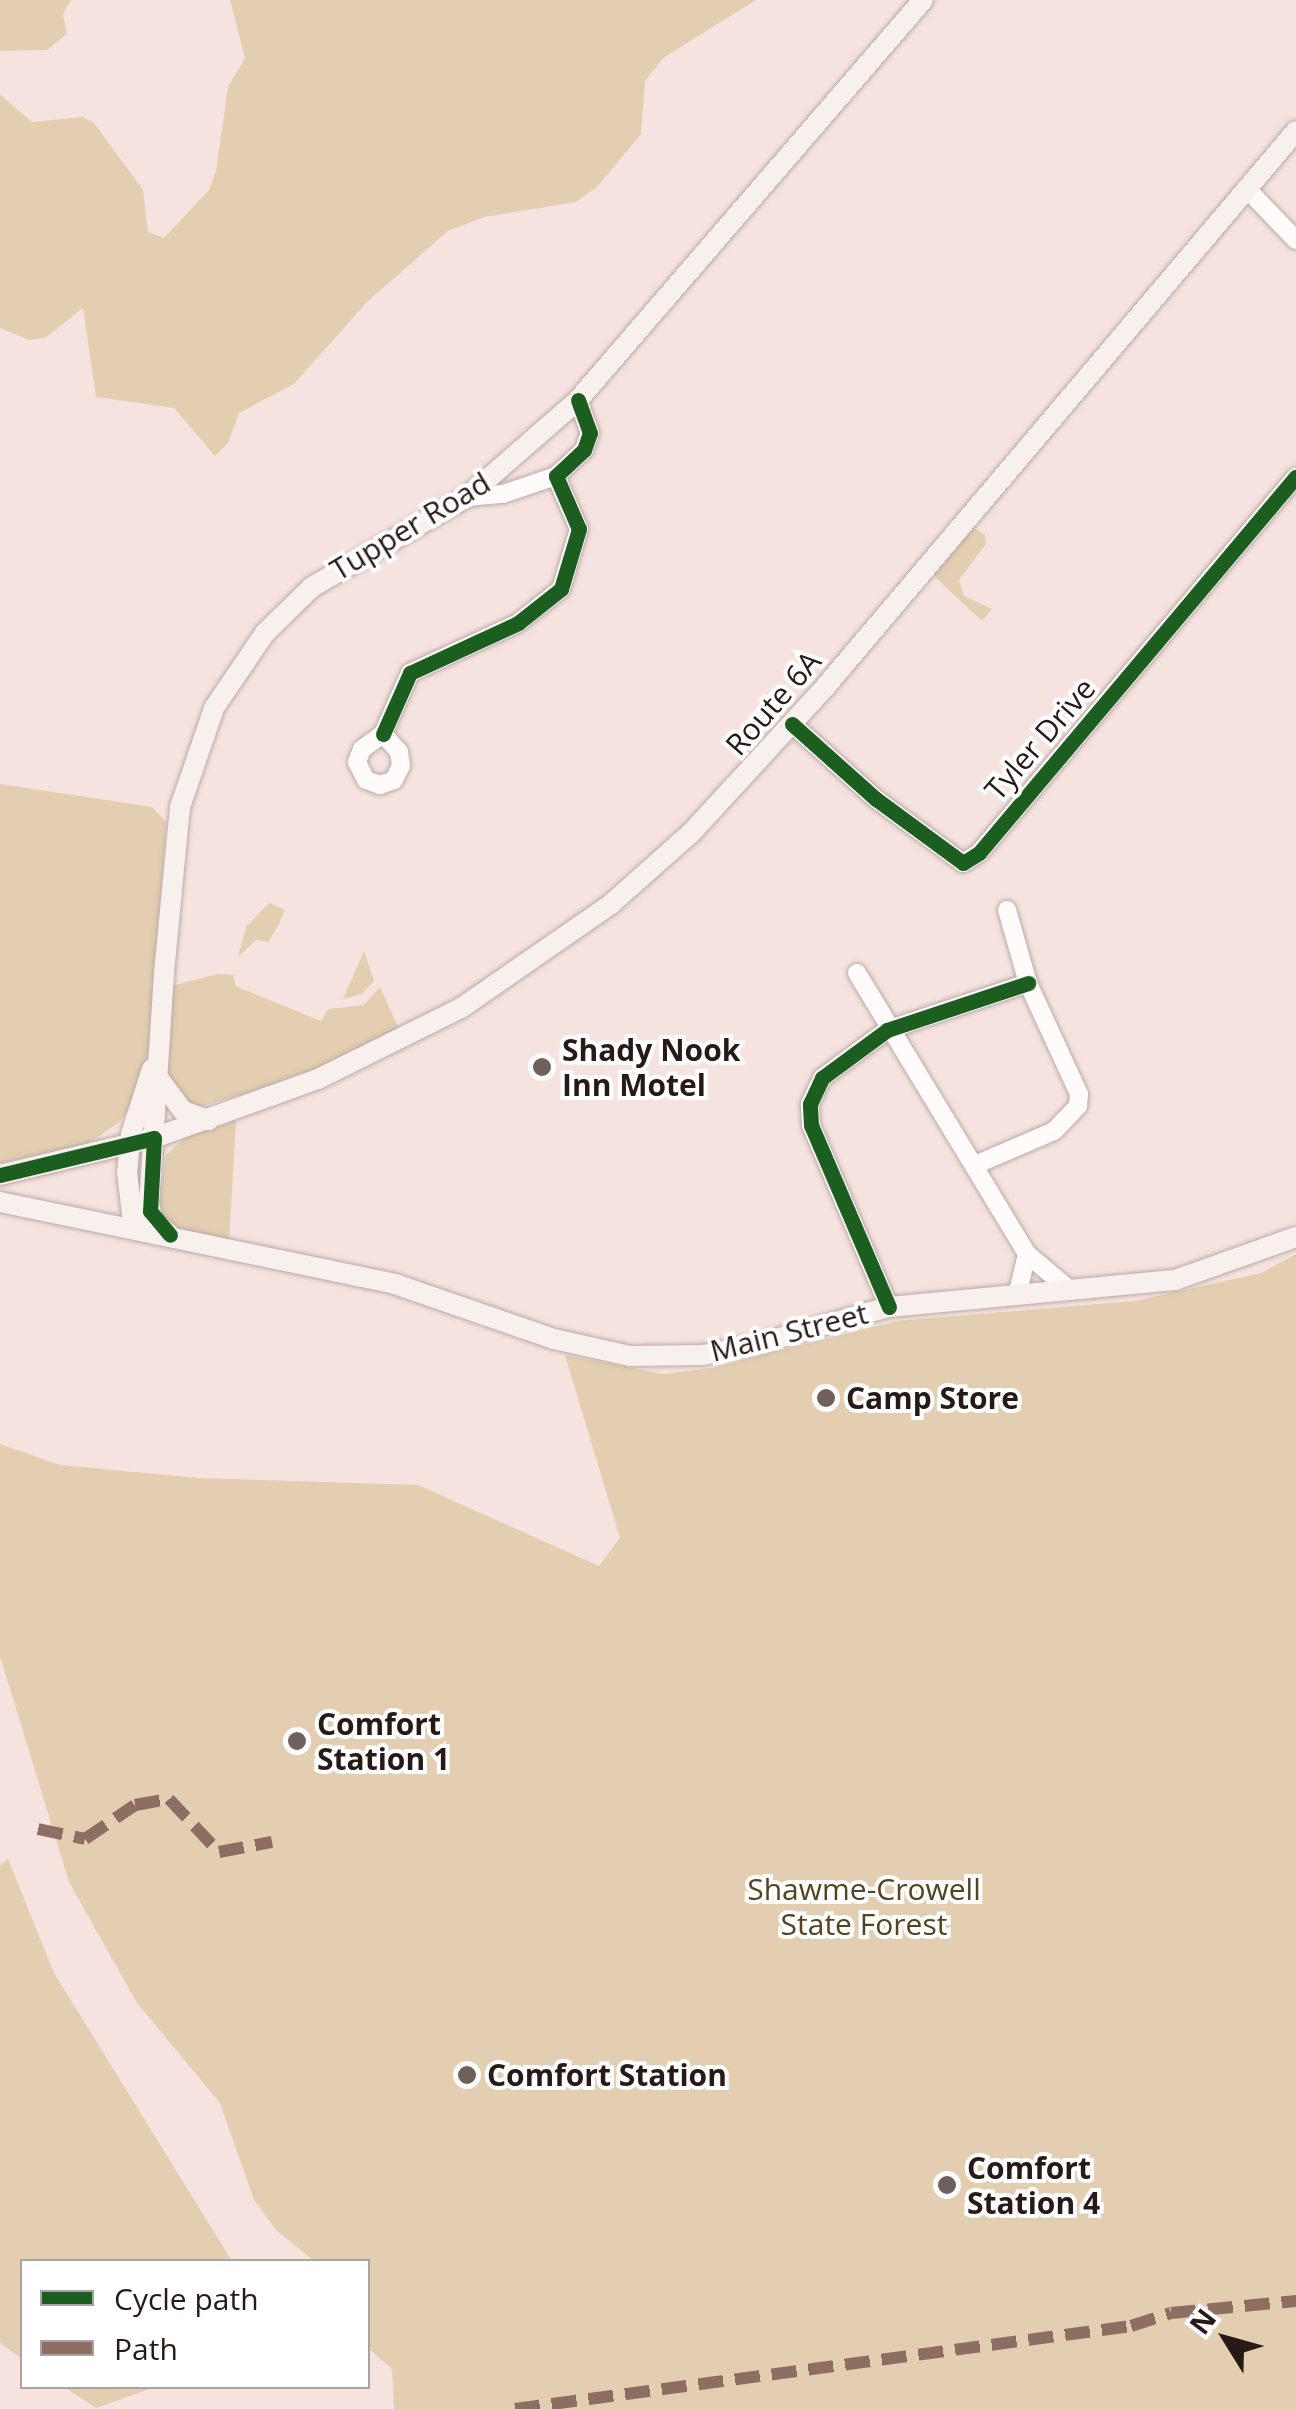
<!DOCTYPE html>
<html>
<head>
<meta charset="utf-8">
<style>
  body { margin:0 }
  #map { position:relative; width:1296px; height:2409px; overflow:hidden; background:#f6e3df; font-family:"Open Sans",sans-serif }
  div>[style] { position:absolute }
  .green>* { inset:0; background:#e3ceb1 }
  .roads { filter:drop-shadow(0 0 2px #baaaa7) drop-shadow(0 0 2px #baaaa7) }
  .minor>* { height:18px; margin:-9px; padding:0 9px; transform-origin:9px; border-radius:9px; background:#fefbfa }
  .major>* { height:20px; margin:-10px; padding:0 10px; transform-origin:10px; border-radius:10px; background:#f7f0ec }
  .quiet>* { height:12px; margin-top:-6px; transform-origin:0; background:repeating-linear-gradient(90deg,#8d6e63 0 25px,transparent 0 37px) }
  .cycleway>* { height:15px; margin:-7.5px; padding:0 7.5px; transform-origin:7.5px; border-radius:7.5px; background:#1b5e20 }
  .dots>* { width:28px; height:28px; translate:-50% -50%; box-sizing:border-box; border:5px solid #fff; border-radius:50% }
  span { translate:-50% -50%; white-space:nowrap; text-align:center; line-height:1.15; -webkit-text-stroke:8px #fff; paint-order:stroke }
  .street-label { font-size:30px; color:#271916 }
  .poi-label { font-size:30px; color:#271916; font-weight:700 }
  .left { translate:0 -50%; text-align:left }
  .park-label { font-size:30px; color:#53431e }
  .legend { position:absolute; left:20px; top:2259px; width:350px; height:130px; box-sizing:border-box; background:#fff; border:2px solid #a9a3a2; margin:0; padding:12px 18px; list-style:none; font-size:30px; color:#271916 }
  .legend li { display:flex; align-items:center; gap:20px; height:50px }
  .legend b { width:50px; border:2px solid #a9a3a2 }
  .north { position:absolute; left:1176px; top:2289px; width:100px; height:100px; -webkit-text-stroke:8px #fff; paint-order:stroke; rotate:307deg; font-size:28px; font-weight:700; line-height:40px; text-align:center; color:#271916 }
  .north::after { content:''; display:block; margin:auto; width:35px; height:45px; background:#271916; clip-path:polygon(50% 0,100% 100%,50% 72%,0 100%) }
</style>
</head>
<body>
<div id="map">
  <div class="green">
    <i style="clip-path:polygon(0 0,71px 0,63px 14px,67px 34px,47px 50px,0 51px)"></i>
    <i style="clip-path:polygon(230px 0,756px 0,663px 58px,645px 81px,641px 134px,596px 188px,576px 202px,484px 217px,448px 231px,367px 302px,294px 384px,239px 413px,228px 443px,215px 456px,174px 408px,96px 397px,83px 308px,45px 338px,29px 340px,0 328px,0 95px,32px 122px,83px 117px,94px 123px,143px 190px,148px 232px,164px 238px,209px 190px,216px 171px,228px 87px,245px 58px)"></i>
    <i style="clip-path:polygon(972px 527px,985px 535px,986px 544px,959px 580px,964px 596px,992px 609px,982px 621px,931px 573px)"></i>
    <i style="clip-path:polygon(0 784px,152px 807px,166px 822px,150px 1046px,135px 1097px,121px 1121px,86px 1145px,0 1163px)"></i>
    <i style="clip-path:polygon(269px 903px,285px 910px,278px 926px,268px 942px,256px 940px,238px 957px,246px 927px)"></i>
    <i style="clip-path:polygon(364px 951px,374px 981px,362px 994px,343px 999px)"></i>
    <i style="clip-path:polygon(217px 974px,234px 975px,235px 986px,321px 1021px,328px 1009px,364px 1005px,380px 987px,399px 1029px,306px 1075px,199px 1107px,182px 1099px,167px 1075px,172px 986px)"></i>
    <i style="clip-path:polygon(236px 1121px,229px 1240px,168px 1226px,158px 1214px,166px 1155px,187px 1136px)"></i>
    <i style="clip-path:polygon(1296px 1254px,1296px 2409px,394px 2409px,392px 2369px,368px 2348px,368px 2262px,314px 2261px,276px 2230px,254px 2200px,220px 2103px,137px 2003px,69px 1882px,0 1656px,0 1444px,60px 1465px,199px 1478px,418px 1485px,599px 1566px,620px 1538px,565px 1355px,663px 1374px,712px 1368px,897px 1321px,1135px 1301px,1261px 1273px)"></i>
    <i style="clip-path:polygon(8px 1859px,54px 1973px,232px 2261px,22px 2262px,22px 2359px,0 2343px,0 1865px)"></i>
    <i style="clip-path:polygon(64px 2387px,155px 2387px,96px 2408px)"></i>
  </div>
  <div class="roads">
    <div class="minor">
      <i style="left:1247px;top:189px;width:71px;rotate:46.1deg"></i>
      <i style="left:467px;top:497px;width:36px;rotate:-5deg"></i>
      <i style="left:503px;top:494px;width:56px;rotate:-18.8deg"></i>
      <i style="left:792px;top:724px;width:113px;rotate:41.8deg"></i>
      <i style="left:876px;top:799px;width:108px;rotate:36.3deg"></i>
      <i style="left:963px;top:863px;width:19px;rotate:-32deg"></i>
      <i style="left:979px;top:853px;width:492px;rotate:-49.9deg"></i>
      <i style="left:383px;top:734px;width:67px;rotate:-66.1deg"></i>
      <i style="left:410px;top:673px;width:119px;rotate:-24.8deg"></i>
      <i style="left:518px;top:623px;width:55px;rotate:-38.3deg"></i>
      <i style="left:561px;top:589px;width:63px;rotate:-73.3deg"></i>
      <i style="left:579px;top:529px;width:58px;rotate:-113.5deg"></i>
      <i style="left:556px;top:476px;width:38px;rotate:-43deg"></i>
      <i style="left:584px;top:450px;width:18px;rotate:-71deg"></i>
      <i style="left:590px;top:433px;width:35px;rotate:-110deg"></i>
      <i style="left:383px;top:734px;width:24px;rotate:48deg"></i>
      <i style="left:399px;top:752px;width:14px;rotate:82deg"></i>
      <i style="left:401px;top:766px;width:16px;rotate:117deg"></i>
      <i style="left:394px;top:780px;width:15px;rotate:160deg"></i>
      <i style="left:380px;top:785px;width:15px;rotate:-160deg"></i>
      <i style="left:366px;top:780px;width:20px;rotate:-117deg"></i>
      <i style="left:357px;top:762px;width:14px;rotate:-69deg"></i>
      <i style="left:362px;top:749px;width:26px;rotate:-36deg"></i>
      <i style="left:857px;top:973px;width:328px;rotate:58.8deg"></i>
      <i style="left:1027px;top:1254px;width:57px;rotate:40.1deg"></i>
      <i style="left:975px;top:1165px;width:86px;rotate:-23.3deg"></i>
      <i style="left:1054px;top:1131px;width:35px;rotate:-46deg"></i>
      <i style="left:1078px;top:1106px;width:12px;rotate:-85deg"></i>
      <i style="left:1079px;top:1094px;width:122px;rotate:-114.7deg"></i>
      <i style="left:1028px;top:983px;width:76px;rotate:-106deg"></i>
      <i style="left:1017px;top:1296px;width:43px;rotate:-76.6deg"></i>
      <i style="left:889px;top:1307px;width:198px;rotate:-113.2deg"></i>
      <i style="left:811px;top:1125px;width:21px;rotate:-93deg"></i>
      <i style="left:810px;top:1104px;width:29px;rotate:-65deg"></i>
      <i style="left:822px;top:1078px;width:81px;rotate:-36.4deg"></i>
      <i style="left:887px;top:1030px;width:149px;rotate:-18.4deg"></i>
    </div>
    <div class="major">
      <i style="left:152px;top:1069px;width:68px;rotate:107.9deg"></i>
      <i style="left:131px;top:1134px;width:38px;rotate:96deg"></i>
      <i style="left:127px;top:1172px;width:42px;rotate:83.2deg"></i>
      <i style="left:132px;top:1214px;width:26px;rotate:40deg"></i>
      <i style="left:159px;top:1079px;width:40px;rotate:53deg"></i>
      <i style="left:183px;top:1111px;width:27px;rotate:20deg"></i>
      <i style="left:0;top:1175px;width:158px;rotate:-13.5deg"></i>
      <i style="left:154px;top:1138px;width:174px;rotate:-19.8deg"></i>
      <i style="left:318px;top:1079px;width:160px;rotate:-26.4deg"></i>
      <i style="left:461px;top:1008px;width:183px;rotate:-34.7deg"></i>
      <i style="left:611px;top:904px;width:107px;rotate:-41.6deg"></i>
      <i style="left:691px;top:833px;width:200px;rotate:-47.4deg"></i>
      <i style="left:826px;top:686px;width:727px;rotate:-49.74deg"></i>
      <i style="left:0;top:1202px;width:403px;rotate:11.7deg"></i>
      <i style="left:395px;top:1284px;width:168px;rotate:19.1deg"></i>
      <i style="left:554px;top:1339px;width:78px;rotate:12.6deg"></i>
      <i style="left:630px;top:1356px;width:73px;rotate:-0.8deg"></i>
      <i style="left:703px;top:1355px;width:56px;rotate:-11.3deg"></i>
      <i style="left:758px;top:1344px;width:136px;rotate:-15.8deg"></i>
      <i style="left:889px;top:1307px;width:287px;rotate:-5.4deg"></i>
      <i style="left:1175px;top:1280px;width:128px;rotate:-19.6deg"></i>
      <i style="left:170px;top:1235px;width:23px;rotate:-139deg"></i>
      <i style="left:153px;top:1220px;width:16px;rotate:-105deg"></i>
      <i style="left:149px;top:1205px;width:232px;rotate:-86.3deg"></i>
      <i style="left:164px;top:973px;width:167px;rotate:-84.5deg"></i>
      <i style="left:180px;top:807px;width:105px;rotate:-71deg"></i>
      <i style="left:214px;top:708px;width:91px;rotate:-55.8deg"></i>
      <i style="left:265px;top:633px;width:66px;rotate:-44.4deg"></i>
      <i style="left:312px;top:587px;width:179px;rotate:-30.1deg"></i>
      <i style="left:467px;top:497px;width:147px;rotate:-41.1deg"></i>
      <i style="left:578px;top:400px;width:528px;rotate:-49.22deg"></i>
    </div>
  </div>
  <div class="quiet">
    <i style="left:38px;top:1829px;width:48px;rotate:12deg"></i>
    <i style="left:85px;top:1839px;width:60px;rotate:-34.2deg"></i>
    <i style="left:135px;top:1805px;width:35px;rotate:-10deg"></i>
    <i style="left:169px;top:1799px;width:73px;rotate:46.7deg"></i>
    <i style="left:219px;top:1852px;width:54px;rotate:-10.7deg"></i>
    <i style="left:515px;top:2409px;width:622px;rotate:-7.67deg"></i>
    <i style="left:1131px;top:2326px;width:42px;rotate:-18deg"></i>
    <i style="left:1171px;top:2313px;width:126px;rotate:-5.5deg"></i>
  </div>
  <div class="cycleway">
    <i style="left:792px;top:724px;width:113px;rotate:41.8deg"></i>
    <i style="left:876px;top:799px;width:108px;rotate:36.3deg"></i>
    <i style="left:963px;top:863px;width:19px;rotate:-32deg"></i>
    <i style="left:979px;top:853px;width:492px;rotate:-49.9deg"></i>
    <i style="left:383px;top:734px;width:67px;rotate:-66.1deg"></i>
    <i style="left:410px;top:673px;width:119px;rotate:-24.8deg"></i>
    <i style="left:518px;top:623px;width:55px;rotate:-38.3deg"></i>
    <i style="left:561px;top:589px;width:63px;rotate:-73.3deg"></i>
    <i style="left:579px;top:529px;width:58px;rotate:-113.5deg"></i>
    <i style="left:556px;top:476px;width:38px;rotate:-43deg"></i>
    <i style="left:584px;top:450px;width:18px;rotate:-71deg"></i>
    <i style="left:590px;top:433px;width:35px;rotate:-110deg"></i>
    <i style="left:0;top:1175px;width:158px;rotate:-13.5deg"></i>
    <i style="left:154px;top:1138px;width:73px;rotate:93.1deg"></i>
    <i style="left:150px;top:1211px;width:31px;rotate:50deg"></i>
    <i style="left:889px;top:1307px;width:198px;rotate:-113.2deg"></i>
    <i style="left:811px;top:1125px;width:21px;rotate:-93deg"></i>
    <i style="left:810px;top:1104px;width:29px;rotate:-65deg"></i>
    <i style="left:822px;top:1078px;width:81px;rotate:-36.4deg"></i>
    <i style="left:887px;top:1030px;width:149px;rotate:-18.4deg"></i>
  </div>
  <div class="dots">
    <i style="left:542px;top:1067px;background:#6f605c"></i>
    <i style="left:826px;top:1398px;background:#6f605c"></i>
    <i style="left:297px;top:1741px;background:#6f605c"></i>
    <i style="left:467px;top:2075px;background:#6f605c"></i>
    <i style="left:947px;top:2185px;background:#6f605c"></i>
  </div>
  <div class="street-label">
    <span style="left:410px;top:526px;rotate:-31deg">Tupper Road</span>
    <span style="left:773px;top:703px;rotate:-49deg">Route 6A</span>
    <span style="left:1040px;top:739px;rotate:-49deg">Tyler Drive</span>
    <span style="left:789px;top:1332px;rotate:-14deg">Main Street</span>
  </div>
  <div class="poi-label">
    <span class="left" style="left:562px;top:1067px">Shady Nook<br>Inn Motel</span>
    <span class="left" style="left:846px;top:1398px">Camp Store</span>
    <span class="left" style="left:317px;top:1741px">Comfort<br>Station 1</span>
    <span class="left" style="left:487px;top:2075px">Comfort Station</span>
    <span class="left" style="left:967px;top:2185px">Comfort<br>Station 4</span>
  </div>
  <div class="park-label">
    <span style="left:864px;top:1906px">Shawme-Crowell<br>State Forest</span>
  </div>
  <ul class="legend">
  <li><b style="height:12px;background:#1b5e20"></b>Cycle path</li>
  <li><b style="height:12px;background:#8d6e63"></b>Path</li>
  </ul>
  <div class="north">N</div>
</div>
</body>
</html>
